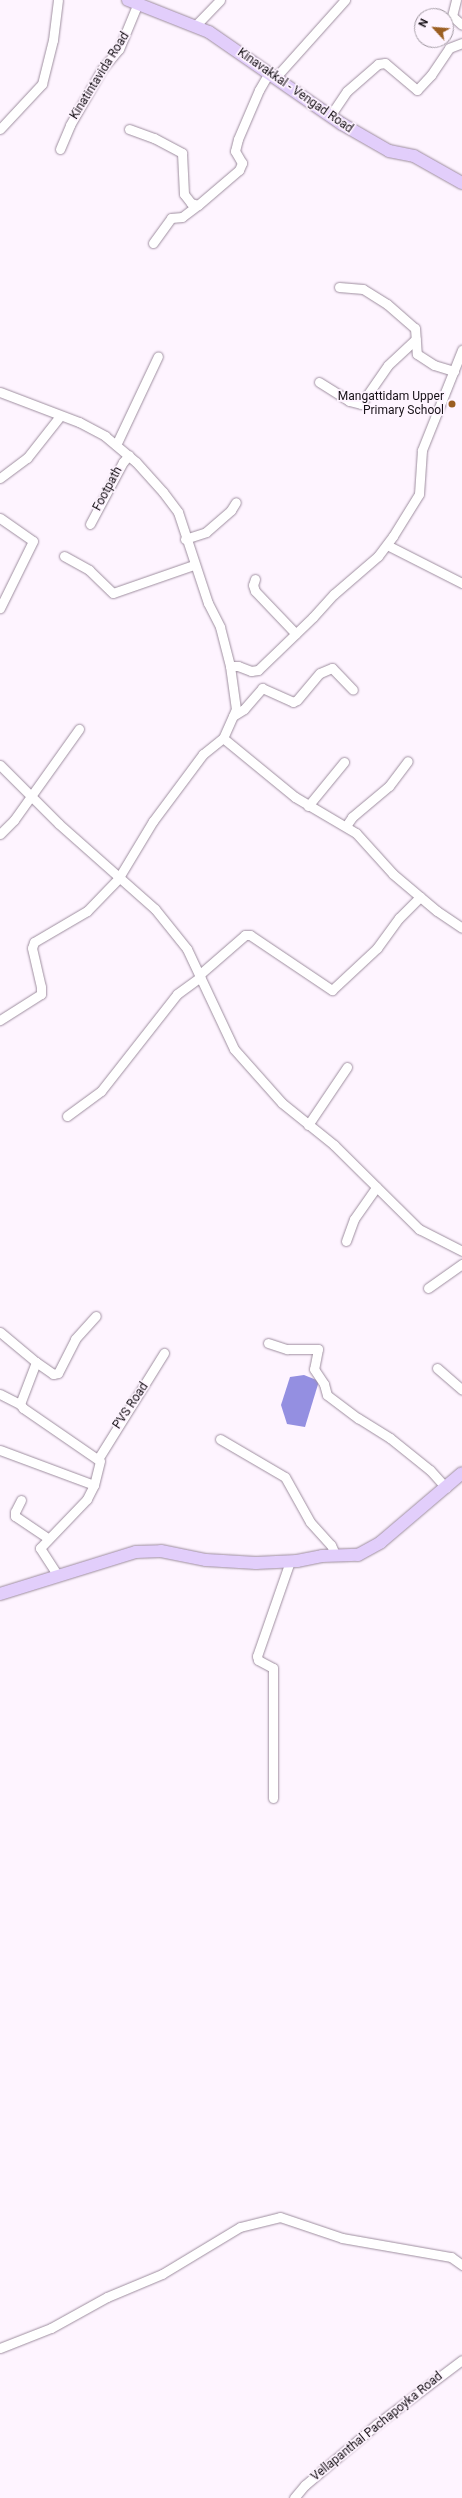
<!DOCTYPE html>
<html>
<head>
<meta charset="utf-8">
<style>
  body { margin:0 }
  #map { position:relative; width:462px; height:2498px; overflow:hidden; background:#fef4ff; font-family:Roboto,sans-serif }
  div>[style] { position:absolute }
  .water>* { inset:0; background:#948fe1 }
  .roads { filter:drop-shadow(0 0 1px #9e8e9f) drop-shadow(0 0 1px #9e8e9f) }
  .minor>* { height:9px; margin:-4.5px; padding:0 4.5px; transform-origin:4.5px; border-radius:4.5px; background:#fff }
  .major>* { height:12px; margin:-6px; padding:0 6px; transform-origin:6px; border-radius:6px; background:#e2cefb }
  .dots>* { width:11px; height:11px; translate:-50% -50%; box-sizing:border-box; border:2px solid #fef4ff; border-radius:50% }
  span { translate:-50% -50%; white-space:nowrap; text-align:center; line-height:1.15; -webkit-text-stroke:3.5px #fef4ff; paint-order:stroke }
  .street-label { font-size:12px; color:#161016 }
  .poi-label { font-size:12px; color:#161016 }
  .right { translate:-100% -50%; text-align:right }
  .north { position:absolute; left:414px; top:8px; width:40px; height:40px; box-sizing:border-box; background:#fef4ff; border:1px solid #a199a2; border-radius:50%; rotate:296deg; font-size:11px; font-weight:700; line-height:16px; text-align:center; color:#161016 }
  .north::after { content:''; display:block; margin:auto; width:14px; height:18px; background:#9b5e22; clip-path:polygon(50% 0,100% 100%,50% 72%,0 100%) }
</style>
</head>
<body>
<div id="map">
  <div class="water">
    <i style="clip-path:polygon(304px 1375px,319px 1381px,305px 1427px,287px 1424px,281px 1405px,290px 1377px)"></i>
  </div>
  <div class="roads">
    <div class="minor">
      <i style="left:456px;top:0;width:16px;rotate:104deg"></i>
      <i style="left:452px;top:16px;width:13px;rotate:42deg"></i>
      <i style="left:195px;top:26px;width:36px;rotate:-46deg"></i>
      <i style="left:275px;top:78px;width:105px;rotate:-48.1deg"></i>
      <i style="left:330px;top:116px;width:30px;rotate:-56deg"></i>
      <i style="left:347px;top:91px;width:41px;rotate:-41.1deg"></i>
      <i style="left:378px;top:64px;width:7px;rotate:-8deg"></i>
      <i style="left:385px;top:63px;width:42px;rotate:40.2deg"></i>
      <i style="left:417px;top:90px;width:21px;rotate:-47deg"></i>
      <i style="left:431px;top:75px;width:32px;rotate:-56deg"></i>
      <i style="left:449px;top:48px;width:14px;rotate:-21deg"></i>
      <i style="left:0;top:129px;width:62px;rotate:-47deg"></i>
      <i style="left:42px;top:84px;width:45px;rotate:-76deg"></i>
      <i style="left:53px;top:40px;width:40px;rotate:-82.9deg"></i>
      <i style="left:129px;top:129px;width:27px;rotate:20deg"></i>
      <i style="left:154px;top:138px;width:32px;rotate:28deg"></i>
      <i style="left:182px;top:153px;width:41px;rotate:87.2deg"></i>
      <i style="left:184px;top:194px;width:11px;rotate:52deg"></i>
      <i style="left:191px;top:203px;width:7px;rotate:16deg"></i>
      <i style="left:198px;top:205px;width:54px;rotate:-40.5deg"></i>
      <i style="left:239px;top:170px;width:8px;rotate:-67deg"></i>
      <i style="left:242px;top:163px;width:14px;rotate:-120deg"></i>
      <i style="left:235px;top:151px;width:12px;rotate:-76deg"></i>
      <i style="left:238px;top:139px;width:53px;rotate:-66.8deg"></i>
      <i style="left:259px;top:90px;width:20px;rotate:-60deg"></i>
      <i style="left:60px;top:149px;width:26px;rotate:-67deg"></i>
      <i style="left:70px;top:125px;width:64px;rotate:-60.3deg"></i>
      <i style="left:102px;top:69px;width:26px;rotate:-50deg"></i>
      <i style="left:119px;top:49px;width:50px;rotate:-67.6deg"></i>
      <i style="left:153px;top:243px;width:31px;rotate:-54deg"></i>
      <i style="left:171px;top:218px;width:11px;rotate:-5deg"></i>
      <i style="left:182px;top:217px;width:20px;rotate:-37deg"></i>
      <i style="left:339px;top:287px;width:24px;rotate:5deg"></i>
      <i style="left:363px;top:289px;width:28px;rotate:32deg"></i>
      <i style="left:387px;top:304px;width:37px;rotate:41deg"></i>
      <i style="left:415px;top:328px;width:26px;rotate:86deg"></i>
      <i style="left:417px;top:354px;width:20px;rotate:33deg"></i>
      <i style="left:434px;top:365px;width:21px;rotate:17deg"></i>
      <i style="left:319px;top:382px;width:36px;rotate:32deg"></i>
      <i style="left:349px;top:401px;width:12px;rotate:14deg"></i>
      <i style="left:361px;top:404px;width:47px;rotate:-55.3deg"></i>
      <i style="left:388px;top:365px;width:38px;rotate:-43deg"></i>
      <i style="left:0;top:392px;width:85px;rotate:20.8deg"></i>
      <i style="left:79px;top:422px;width:30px;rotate:28deg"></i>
      <i style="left:105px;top:436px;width:40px;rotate:40deg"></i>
      <i style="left:136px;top:462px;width:40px;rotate:48deg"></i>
      <i style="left:163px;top:492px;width:25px;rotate:53deg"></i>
      <i style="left:178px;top:512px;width:96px;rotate:71.8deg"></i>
      <i style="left:208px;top:603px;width:27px;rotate:63deg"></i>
      <i style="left:220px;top:627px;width:40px;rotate:75.6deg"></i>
      <i style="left:230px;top:666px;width:43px;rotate:82.1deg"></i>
      <i style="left:236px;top:709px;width:32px;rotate:114deg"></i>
      <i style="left:223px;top:738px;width:26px;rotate:141deg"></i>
      <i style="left:203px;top:754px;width:84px;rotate:126.7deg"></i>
      <i style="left:153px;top:821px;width:68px;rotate:121.1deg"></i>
      <i style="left:118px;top:879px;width:45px;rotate:134.1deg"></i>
      <i style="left:87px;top:911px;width:61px;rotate:149.7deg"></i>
      <i style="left:34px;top:942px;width:6px;rotate:108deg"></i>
      <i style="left:32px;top:948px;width:40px;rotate:77deg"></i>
      <i style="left:41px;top:987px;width:7px;rotate:90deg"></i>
      <i style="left:41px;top:994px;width:49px;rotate:147.6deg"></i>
      <i style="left:116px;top:445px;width:98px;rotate:-64.7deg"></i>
      <i style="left:0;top:478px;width:34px;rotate:-37deg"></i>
      <i style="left:27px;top:458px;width:53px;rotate:-51.8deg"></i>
      <i style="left:0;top:518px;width:40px;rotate:34.9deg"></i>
      <i style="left:33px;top:541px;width:75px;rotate:116.2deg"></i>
      <i style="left:90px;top:524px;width:70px;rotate:-62deg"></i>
      <i style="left:123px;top:462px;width:9px;rotate:-49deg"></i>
      <i style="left:185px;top:539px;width:22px;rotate:-18deg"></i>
      <i style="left:206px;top:532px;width:33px;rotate:-41deg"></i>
      <i style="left:231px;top:510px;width:9px;rotate:-58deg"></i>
      <i style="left:387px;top:545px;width:84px;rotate:26.9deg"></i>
      <i style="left:64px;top:556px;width:29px;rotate:29deg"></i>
      <i style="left:89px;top:570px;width:33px;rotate:44deg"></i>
      <i style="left:113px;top:593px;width:86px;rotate:-19.1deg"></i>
      <i style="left:255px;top:579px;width:6px;rotate:108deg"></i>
      <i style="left:253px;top:585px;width:6px;rotate:72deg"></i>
      <i style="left:255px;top:591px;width:59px;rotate:46.4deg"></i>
      <i style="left:230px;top:666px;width:8px"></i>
      <i style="left:238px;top:666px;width:14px;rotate:21deg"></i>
      <i style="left:251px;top:671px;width:7px;rotate:-8deg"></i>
      <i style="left:258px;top:670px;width:76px;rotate:-43.9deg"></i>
      <i style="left:313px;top:617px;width:31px;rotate:-48deg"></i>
      <i style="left:334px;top:594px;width:58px;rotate:-40.8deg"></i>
      <i style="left:378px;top:556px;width:25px;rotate:-53deg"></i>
      <i style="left:393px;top:536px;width:49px;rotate:-58.2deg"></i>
      <i style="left:419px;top:494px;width:44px;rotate:-86.1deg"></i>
      <i style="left:422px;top:450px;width:108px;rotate:-68.2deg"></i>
      <i style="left:233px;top:716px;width:13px;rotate:-32deg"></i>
      <i style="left:244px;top:709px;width:28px;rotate:-49deg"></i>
      <i style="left:262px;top:688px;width:34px;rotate:24deg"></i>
      <i style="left:293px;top:702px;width:4px;rotate:-27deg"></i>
      <i style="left:297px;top:700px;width:35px;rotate:-50deg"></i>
      <i style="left:320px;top:673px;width:13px;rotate:-23deg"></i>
      <i style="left:332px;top:668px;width:30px;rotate:46deg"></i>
      <i style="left:223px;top:738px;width:93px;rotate:39.3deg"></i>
      <i style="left:295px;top:797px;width:71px;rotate:30.5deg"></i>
      <i style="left:356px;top:833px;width:55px;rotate:47.9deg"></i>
      <i style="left:393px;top:874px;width:57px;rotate:40.1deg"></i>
      <i style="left:437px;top:911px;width:30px;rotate:34deg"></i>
      <i style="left:0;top:765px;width:83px;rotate:45deg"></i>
      <i style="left:59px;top:824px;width:128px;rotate:41.5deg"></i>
      <i style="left:155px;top:909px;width:51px;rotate:51.3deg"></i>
      <i style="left:187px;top:949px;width:110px;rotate:64.8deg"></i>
      <i style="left:234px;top:1049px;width:72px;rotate:48.4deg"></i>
      <i style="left:282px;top:1103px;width:67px;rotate:38.9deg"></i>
      <i style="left:334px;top:1145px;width:120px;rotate:44.7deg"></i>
      <i style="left:419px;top:1229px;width:48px;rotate:27.1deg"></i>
      <i style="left:308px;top:806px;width:57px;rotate:-50.7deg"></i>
      <i style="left:346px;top:826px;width:11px;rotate:-56deg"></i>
      <i style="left:352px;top:817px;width:48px;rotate:-40deg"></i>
      <i style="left:389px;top:786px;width:31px;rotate:-53deg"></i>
      <i style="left:0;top:834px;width:20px;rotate:-45deg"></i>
      <i style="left:14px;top:820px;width:112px;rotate:-54.5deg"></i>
      <i style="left:199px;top:975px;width:61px;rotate:-41deg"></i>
      <i style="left:245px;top:935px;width:5px"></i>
      <i style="left:250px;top:935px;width:99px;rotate:33.9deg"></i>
      <i style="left:332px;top:990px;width:62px;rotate:-43deg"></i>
      <i style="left:377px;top:948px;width:37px;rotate:-54deg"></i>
      <i style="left:399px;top:918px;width:30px;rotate:-45deg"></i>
      <i style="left:67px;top:1116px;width:42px;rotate:-36.3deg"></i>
      <i style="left:101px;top:1091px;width:123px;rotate:-51.9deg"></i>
      <i style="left:177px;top:994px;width:29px;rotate:-36deg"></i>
      <i style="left:308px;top:1125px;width:70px;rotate:-56.1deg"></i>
      <i style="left:346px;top:1241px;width:23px;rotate:-70deg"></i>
      <i style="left:354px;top:1219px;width:39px;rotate:-55deg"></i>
      <i style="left:428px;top:1288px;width:42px;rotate:-35.2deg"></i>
      <i style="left:0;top:1332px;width:47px;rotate:39.8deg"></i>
      <i style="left:36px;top:1362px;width:45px;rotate:110.9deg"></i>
      <i style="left:20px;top:1404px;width:5px;rotate:53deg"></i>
      <i style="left:23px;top:1408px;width:93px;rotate:34.5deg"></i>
      <i style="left:100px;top:1461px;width:25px;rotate:104deg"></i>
      <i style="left:94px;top:1485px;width:16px;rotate:117deg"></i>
      <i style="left:87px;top:1499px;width:68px;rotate:133.8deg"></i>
      <i style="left:40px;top:1548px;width:33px;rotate:57deg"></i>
      <i style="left:268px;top:1343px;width:20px;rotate:18deg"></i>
      <i style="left:287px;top:1349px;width:31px"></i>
      <i style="left:318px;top:1349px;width:20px;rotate:101deg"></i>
      <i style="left:314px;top:1369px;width:18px;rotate:56deg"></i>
      <i style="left:324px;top:1384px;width:11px;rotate:75deg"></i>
      <i style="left:327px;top:1395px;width:39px;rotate:37deg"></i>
      <i style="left:358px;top:1418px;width:38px;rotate:32deg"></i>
      <i style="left:390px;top:1438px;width:51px;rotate:38.7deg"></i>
      <i style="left:430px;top:1470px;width:24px;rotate:48deg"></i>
      <i style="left:36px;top:1362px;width:21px;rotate:35deg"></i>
      <i style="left:53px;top:1374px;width:5px;rotate:-11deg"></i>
      <i style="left:58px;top:1373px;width:38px;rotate:-63deg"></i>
      <i style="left:75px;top:1339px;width:31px;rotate:-48deg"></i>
      <i style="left:437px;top:1368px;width:33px;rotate:41deg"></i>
      <i style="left:0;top:1394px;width:22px;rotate:27deg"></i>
      <i style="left:220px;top:1439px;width:75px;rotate:30.3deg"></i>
      <i style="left:285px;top:1477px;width:51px;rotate:60.9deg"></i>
      <i style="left:310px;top:1522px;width:31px;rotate:48deg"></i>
      <i style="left:331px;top:1545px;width:12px;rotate:66deg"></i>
      <i style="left:0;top:1450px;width:100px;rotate:20.4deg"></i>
      <i style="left:98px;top:1459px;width:125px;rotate:-58.1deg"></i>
      <i style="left:21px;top:1500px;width:13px;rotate:117deg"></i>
      <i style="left:15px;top:1512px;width:4px;rotate:90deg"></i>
      <i style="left:15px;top:1516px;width:40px;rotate:34deg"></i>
      <i style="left:273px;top:1798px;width:130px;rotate:-90deg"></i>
      <i style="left:273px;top:1668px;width:17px;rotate:-152deg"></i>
      <i style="left:258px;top:1660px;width:4px;rotate:-104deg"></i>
      <i style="left:257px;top:1656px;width:101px;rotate:-70.8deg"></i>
      <i style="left:0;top:2348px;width:55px;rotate:-21.4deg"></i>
      <i style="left:51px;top:2328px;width:64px;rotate:-29deg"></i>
      <i style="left:107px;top:2297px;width:60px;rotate:-22.7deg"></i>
      <i style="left:162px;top:2274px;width:91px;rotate:-31.1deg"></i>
      <i style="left:240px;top:2227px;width:41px;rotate:-14deg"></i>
      <i style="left:280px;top:2217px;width:65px;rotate:18.7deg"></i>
      <i style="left:342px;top:2238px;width:111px;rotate:9.9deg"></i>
      <i style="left:451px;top:2257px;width:14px;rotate:36deg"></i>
      <i style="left:294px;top:2498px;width:17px;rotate:-50deg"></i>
      <i style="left:305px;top:2485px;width:94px;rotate:-40.3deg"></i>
      <i style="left:377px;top:2424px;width:106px;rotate:-37deg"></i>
    </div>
    <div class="major">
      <i style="left:128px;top:0;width:87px;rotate:21.6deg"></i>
      <i style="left:209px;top:32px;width:162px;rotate:34.7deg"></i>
      <i style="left:342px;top:124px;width:54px;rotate:29.9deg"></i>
      <i style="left:389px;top:151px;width:25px;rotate:11deg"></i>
      <i style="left:414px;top:156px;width:55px;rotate:29.4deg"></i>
      <i style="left:0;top:1594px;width:142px;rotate:-17.2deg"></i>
      <i style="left:136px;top:1552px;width:25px;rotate:-2deg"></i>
      <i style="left:161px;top:1551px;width:46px;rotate:11.3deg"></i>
      <i style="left:206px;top:1560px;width:50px;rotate:3.4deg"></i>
      <i style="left:256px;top:1563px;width:41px;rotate:-2.8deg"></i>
      <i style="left:297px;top:1561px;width:25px;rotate:-11deg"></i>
      <i style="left:322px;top:1556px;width:36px;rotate:-2deg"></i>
      <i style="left:358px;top:1555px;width:26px;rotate:-29deg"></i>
      <i style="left:381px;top:1542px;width:106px;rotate:-40.4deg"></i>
    </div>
  </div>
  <div class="dots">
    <i style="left:452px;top:404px;background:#9b5e22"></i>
  </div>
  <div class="street-label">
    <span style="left:100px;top:76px;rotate:-58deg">Kinatintavida Road</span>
    <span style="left:295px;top:91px;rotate:35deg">Kinavakkal - Vengad Road</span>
    <span style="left:108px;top:489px;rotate:-62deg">Footpath</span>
    <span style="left:131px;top:1406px;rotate:-56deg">PVS Road</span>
    <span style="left:377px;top:2427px;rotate:-39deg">Vellapanthal Pachapoyka Road</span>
  </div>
  <div class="poi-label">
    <span class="right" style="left:444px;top:404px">Mangattidam Upper<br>Primary School</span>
  </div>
  <div class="north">N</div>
</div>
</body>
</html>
